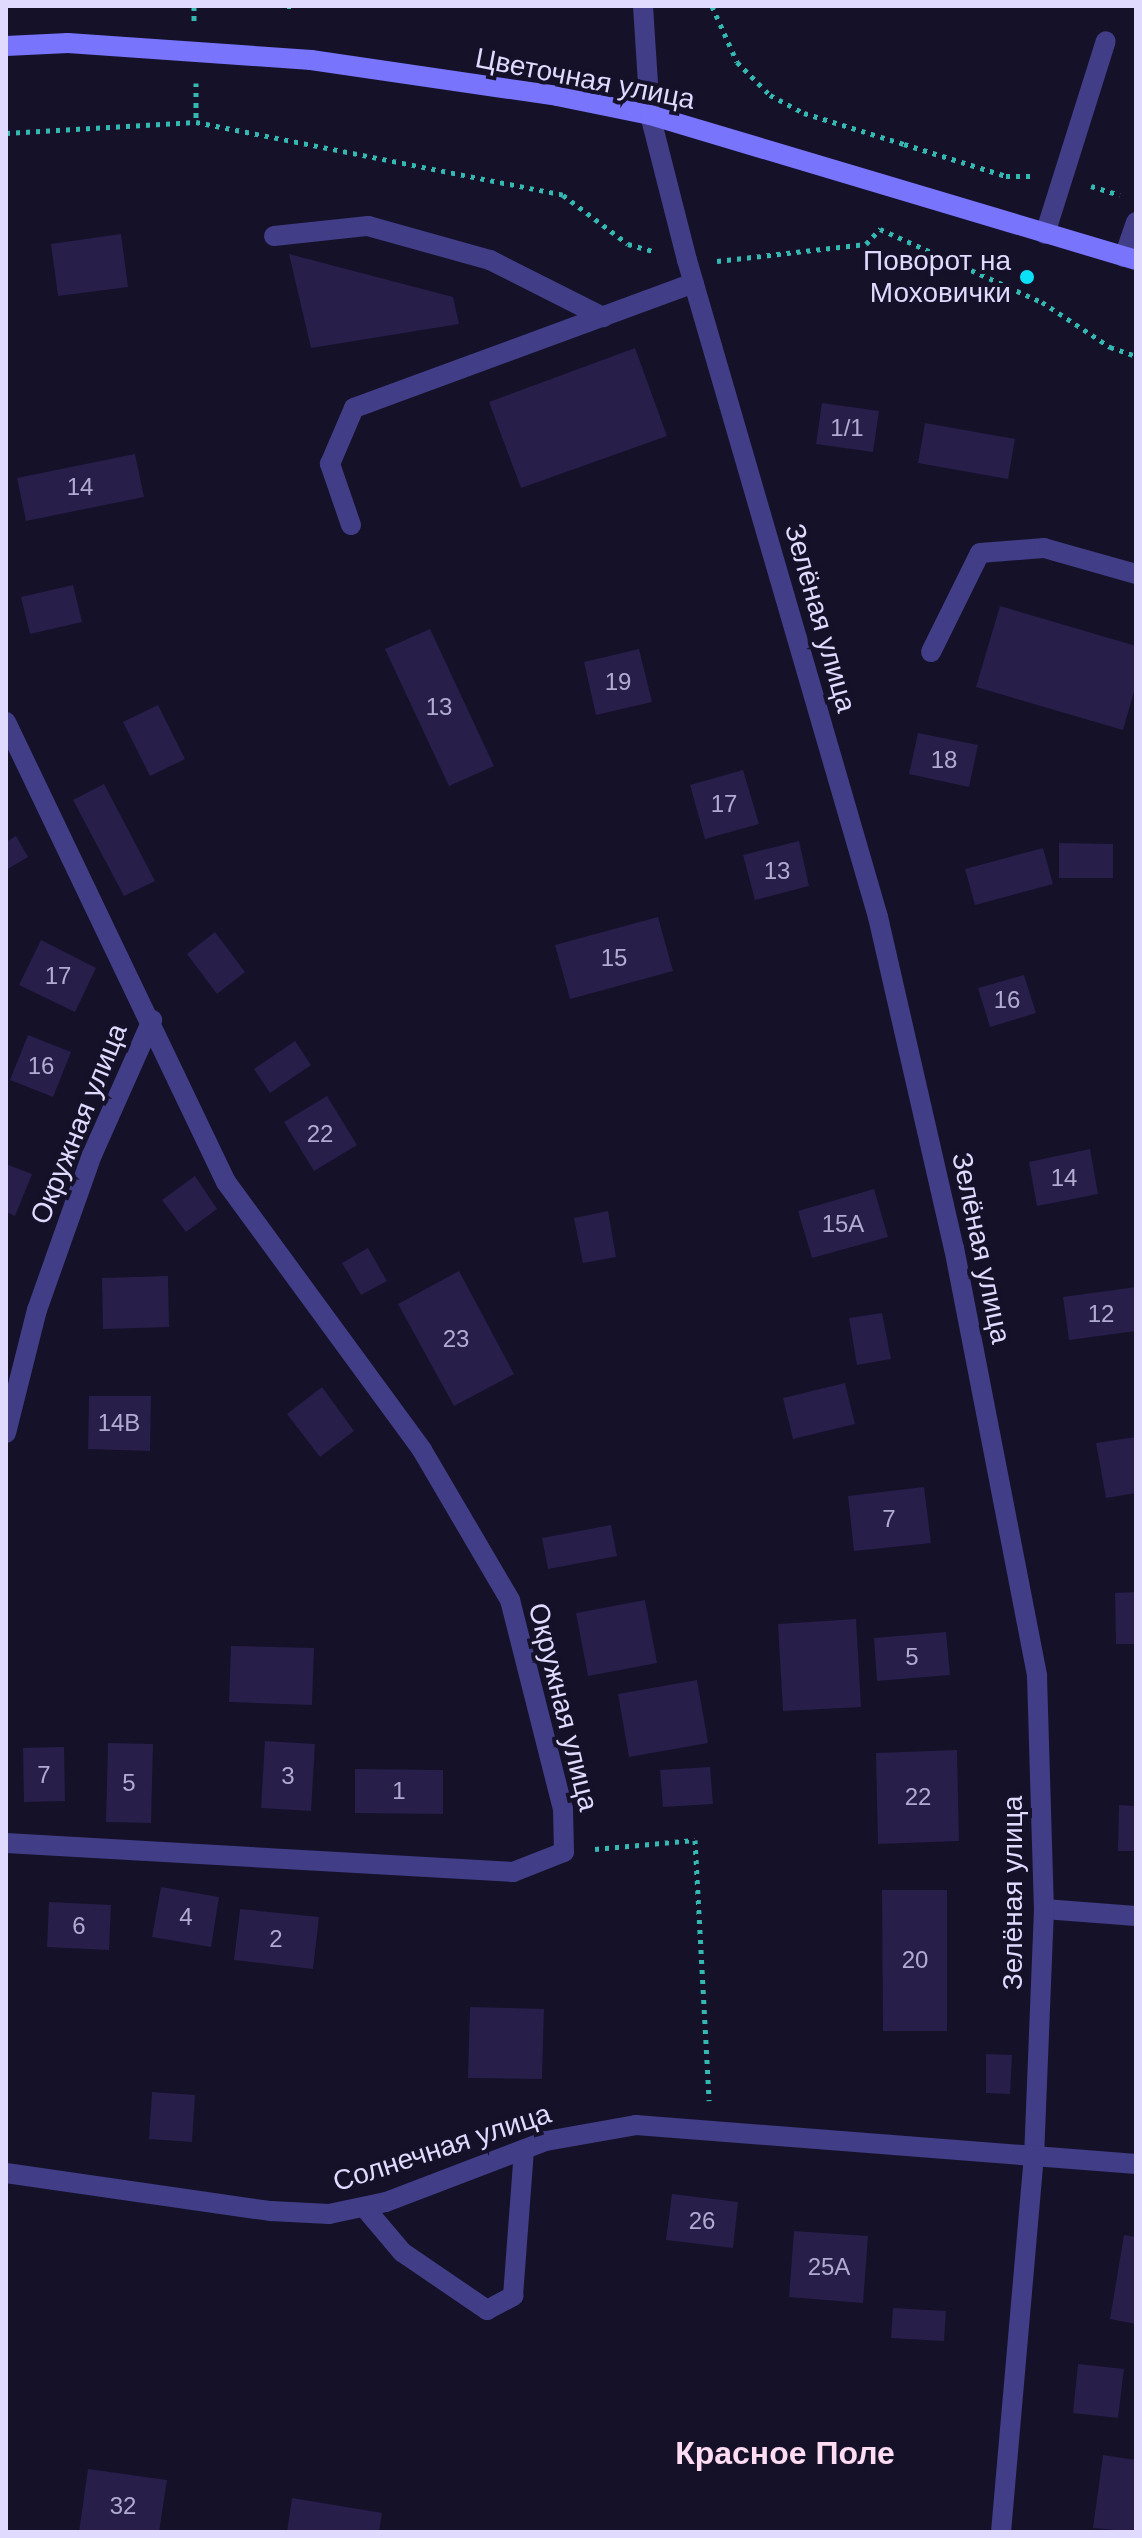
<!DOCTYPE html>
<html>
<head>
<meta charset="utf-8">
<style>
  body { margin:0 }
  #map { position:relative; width:1142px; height:2538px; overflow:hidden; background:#151129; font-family:Arial,sans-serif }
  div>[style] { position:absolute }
  .building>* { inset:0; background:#271e4a }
  .path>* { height:5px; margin-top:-2.5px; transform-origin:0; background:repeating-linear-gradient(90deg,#33b9b2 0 4px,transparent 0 10px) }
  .service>* { height:20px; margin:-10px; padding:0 10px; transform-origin:10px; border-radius:10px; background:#413d87 }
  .minor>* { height:20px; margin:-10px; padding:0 10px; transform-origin:10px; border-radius:10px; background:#413d87 }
  .secondary>* { height:20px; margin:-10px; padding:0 10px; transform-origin:10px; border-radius:10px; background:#7874fc }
  .dots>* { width:22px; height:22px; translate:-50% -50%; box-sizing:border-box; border:4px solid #151129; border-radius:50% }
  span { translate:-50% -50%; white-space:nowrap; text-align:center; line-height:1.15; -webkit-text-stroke:8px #151129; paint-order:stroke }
  .number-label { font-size:24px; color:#b1abd1 }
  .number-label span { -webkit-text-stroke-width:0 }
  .street-label { font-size:28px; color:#dfdafe }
  .poi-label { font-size:28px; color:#dfdafe }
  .right { translate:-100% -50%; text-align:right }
  .quarter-label { font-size:32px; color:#fedcf2; font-weight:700 }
  .frame { position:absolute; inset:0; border:8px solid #dfdafe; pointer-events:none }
</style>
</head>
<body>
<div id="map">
  <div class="building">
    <i style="clip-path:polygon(121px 234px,128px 287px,58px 296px,51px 244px)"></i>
    <i style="clip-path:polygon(289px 254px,453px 297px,459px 324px,311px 348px)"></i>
    <i style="clip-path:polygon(635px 348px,667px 436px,521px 488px,489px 402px)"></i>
    <i style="clip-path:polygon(822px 403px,879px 411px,873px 452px,816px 444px)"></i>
    <i style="clip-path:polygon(925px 423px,1015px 439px,1008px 479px,918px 463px)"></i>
    <i style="clip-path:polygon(135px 454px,144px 497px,26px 521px,17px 478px)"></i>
    <i style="clip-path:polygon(73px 585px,82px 622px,30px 634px,21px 597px)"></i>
    <i style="clip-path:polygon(1000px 606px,1136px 646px,1136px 685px,1123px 730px,976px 687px)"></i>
    <i style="clip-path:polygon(430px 629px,494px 766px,449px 786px,385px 649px)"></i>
    <i style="clip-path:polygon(639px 649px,652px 702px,596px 715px,584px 662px)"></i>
    <i style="clip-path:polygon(158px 705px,185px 759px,150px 776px,123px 722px)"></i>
    <i style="clip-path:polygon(918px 733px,978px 745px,969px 787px,909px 774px)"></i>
    <i style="clip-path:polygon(743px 770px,759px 824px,705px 839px,690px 785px)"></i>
    <i style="clip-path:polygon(104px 784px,155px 881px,124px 896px,73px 800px)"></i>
    <i style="clip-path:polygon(16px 836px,28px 857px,6px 870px,6px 842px)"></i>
    <i style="clip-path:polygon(799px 841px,809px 886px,755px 900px,743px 855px)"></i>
    <i style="clip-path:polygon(1059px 843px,1113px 844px,1113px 878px,1059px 878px)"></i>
    <i style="clip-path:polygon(1043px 848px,1053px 884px,975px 905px,965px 869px)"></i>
    <i style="clip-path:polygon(658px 917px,673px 971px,570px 999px,555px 945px)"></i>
    <i style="clip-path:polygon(215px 932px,245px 972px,217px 994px,187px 954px)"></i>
    <i style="clip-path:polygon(41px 940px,96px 968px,75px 1012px,19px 985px)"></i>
    <i style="clip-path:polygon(1024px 975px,1036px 1013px,990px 1027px,978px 988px)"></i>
    <i style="clip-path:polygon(28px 1035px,71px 1052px,53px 1097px,10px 1080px)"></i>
    <i style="clip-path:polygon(295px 1041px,311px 1065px,270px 1093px,254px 1069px)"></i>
    <i style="clip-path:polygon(327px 1096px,357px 1145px,314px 1171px,284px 1122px)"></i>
    <i style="clip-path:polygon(1090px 1149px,1098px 1194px,1037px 1206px,1029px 1162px)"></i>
    <i style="clip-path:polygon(6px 1164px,32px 1174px,15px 1216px,6px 1212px)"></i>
    <i style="clip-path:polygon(195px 1176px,217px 1209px,186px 1232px,162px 1200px)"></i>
    <i style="clip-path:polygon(874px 1189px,888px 1237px,812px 1258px,798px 1211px)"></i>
    <i style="clip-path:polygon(608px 1211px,616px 1257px,583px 1263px,574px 1218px)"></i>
    <i style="clip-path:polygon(368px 1248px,387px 1281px,361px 1295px,342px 1263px)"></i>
    <i style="clip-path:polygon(459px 1271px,514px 1374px,454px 1406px,398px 1304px)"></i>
    <i style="clip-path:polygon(168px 1276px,169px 1327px,103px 1329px,102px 1278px)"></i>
    <i style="clip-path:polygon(1136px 1287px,1136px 1331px,1069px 1340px,1063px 1297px)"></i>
    <i style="clip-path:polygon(882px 1313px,891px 1359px,857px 1365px,849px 1318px)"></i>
    <i style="clip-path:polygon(845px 1383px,855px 1424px,793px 1439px,783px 1398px)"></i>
    <i style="clip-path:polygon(322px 1387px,354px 1431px,320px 1457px,287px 1414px)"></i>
    <i style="clip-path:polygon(89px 1396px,151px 1396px,150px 1451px,88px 1449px)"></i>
    <i style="clip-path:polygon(1136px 1437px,1136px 1493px,1106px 1498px,1096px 1443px)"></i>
    <i style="clip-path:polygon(924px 1487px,931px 1543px,854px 1551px,848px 1496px)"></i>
    <i style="clip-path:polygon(611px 1525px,617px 1556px,548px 1569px,542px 1538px)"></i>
    <i style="clip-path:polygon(1136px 1592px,1136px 1644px,1116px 1644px,1115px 1593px)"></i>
    <i style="clip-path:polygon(645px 1600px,657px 1663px,588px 1676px,576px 1613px)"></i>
    <i style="clip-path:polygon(856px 1619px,861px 1707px,783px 1711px,778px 1624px)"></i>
    <i style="clip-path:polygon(946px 1632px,950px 1675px,877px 1681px,874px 1638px)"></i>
    <i style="clip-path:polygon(231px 1646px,314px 1648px,312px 1705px,229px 1702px)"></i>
    <i style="clip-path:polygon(697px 1680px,708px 1743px,629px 1757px,618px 1694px)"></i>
    <i style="clip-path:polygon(265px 1741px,315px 1744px,311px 1811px,261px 1808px)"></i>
    <i style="clip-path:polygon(108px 1743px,153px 1744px,151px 1823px,106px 1822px)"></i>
    <i style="clip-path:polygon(64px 1747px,65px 1801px,24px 1802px,23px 1748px)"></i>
    <i style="clip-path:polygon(957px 1750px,959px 1841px,878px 1844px,876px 1753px)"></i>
    <i style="clip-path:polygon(710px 1767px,713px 1804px,663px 1807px,660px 1770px)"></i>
    <i style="clip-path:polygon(355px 1769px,443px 1770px,443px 1814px,355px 1813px)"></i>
    <i style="clip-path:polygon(1119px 1805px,1136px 1806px,1136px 1851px,1118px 1851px)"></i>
    <i style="clip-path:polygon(161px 1887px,219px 1897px,211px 1947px,152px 1937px)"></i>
    <i style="clip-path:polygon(882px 1890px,947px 1890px,947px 2031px,883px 2031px)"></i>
    <i style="clip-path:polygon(49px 1902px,111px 1905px,109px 1950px,47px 1947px)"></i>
    <i style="clip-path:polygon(240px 1909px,319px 1917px,313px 1969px,234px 1960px)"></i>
    <i style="clip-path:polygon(470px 2007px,544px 2009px,542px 2079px,468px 2078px)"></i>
    <i style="clip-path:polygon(986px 2054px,1012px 2055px,1010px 2094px,986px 2093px)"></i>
    <i style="clip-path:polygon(152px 2092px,195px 2095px,192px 2142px,149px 2139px)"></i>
    <i style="clip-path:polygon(672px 2194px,738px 2202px,733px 2248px,666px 2240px)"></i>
    <i style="clip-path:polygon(794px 2231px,868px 2236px,863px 2303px,789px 2297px)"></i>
    <i style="clip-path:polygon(1124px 2235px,1136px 2237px,1136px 2324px,1110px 2319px)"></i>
    <i style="clip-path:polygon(893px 2308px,946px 2311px,944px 2341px,891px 2338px)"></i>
    <i style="clip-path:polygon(1078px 2364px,1124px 2369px,1118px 2418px,1073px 2413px)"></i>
    <i style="clip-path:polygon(1103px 2455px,1136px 2460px,1136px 2532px,1093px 2528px)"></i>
    <i style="clip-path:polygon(88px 2469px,167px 2480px,159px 2532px,79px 2532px)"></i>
    <i style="clip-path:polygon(292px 2498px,382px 2513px,379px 2532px,287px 2532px)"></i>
  </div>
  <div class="path">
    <i style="left:194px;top:6px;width:15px;rotate:90deg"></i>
    <i style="left:287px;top:6px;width:10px"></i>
    <i style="left:712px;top:6px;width:61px;rotate:65.9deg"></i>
    <i style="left:737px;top:62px;width:47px;rotate:45deg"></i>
    <i style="left:770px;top:95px;width:38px;rotate:28deg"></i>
    <i style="left:804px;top:113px;width:105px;rotate:17.2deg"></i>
    <i style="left:904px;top:144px;width:107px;rotate:17.4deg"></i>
    <i style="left:1006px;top:176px;width:25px"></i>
    <i style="left:196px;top:83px;width:39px;rotate:90deg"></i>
    <i style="left:6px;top:133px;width:190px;rotate:-3.3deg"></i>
    <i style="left:196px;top:122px;width:374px;rotate:11.2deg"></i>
    <i style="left:563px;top:195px;width:81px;rotate:37deg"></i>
    <i style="left:628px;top:244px;width:26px;rotate:16deg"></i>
    <i style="left:1091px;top:186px;width:30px;rotate:17deg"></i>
    <i style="left:717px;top:261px;width:150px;rotate:-6.5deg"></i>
    <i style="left:866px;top:244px;width:21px;rotate:-47deg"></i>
    <i style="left:880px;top:229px;width:178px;rotate:24.3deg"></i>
    <i style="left:1042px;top:302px;width:82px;rotate:33.5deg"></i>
    <i style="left:1110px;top:347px;width:28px;rotate:19deg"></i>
    <i style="left:595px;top:1849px;width:100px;rotate:-5.1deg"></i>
    <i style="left:695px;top:1840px;width:261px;rotate:86.9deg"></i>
  </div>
  <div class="service">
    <i style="left:1045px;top:234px;width:202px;rotate:-72.5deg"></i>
    <i style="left:274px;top:236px;width:95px;rotate:-6.1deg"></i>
    <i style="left:368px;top:226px;width:127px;rotate:15.6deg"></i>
    <i style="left:490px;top:260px;width:127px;rotate:26.8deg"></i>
    <i style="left:1124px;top:257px;width:37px;rotate:-71deg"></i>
    <i style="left:351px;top:525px;width:65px;rotate:-109deg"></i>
    <i style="left:330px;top:464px;width:61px;rotate:-66.8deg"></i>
    <i style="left:354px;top:408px;width:362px;rotate:-20.2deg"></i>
    <i style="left:931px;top:652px;width:110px;rotate:-63.7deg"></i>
    <i style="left:980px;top:553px;width:64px;rotate:-4.5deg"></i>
    <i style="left:1044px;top:548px;width:96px;rotate:15.8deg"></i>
    <i style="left:1044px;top:1909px;width:92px;rotate:4.4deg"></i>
    <i style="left:364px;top:2207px;width:59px;rotate:49.8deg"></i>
    <i style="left:402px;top:2252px;width:103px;rotate:34.3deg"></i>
    <i style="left:487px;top:2310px;width:30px;rotate:-28deg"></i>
    <i style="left:513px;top:2296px;width:147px;rotate:-85.7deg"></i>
  </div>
  <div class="minor">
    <i style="left:643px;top:6px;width:109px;rotate:86.3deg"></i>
    <i style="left:650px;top:115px;width:150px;rotate:75.7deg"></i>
    <i style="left:687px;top:260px;width:684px;rotate:73.79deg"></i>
    <i style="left:878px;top:917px;width:340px;rotate:77.1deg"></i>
    <i style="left:954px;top:1248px;width:436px;rotate:79deg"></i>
    <i style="left:1037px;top:1676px;width:233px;rotate:88.3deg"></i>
    <i style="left:1044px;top:1909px;width:246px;rotate:92.3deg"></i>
    <i style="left:1034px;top:2155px;width:378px;rotate:95deg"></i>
    <i style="left:6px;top:722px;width:510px;rotate:64.44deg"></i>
    <i style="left:226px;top:1182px;width:332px;rotate:53.8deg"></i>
    <i style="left:422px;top:1450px;width:174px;rotate:59.6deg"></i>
    <i style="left:510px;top:1600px;width:216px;rotate:75.8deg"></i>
    <i style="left:563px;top:1809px;width:43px;rotate:88.7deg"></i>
    <i style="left:564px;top:1852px;width:55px;rotate:158.6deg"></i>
    <i style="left:513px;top:1872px;width:508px;rotate:-176.73deg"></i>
    <i style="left:6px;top:1433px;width:127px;rotate:-75.9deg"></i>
    <i style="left:37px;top:1310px;width:164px;rotate:-70.5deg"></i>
    <i style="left:92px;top:1155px;width:148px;rotate:-66deg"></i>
    <i style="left:6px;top:2173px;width:268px;rotate:8.2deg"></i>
    <i style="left:271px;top:2211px;width:58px;rotate:3deg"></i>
    <i style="left:329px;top:2214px;width:58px;rotate:-11.9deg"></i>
    <i style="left:386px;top:2202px;width:171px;rotate:-20.9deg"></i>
    <i style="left:546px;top:2141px;width:91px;rotate:-10.1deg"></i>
    <i style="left:636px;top:2125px;width:502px;rotate:4.46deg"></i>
  </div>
  <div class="secondary">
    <i style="left:6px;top:46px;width:62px;rotate:-2.8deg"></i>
    <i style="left:68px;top:43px;width:244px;rotate:4deg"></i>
    <i style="left:311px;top:60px;width:249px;rotate:8.3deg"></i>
    <i style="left:557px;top:96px;width:95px;rotate:11.5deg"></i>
    <i style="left:650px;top:115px;width:507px;rotate:16.61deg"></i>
  </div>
  <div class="dots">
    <i style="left:1027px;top:277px;background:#0be0f9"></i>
  </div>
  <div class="number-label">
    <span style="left:847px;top:428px">1/1</span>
    <span style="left:80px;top:487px">14</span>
    <span style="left:618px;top:682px">19</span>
    <span style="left:439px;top:707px">13</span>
    <span style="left:944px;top:760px">18</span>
    <span style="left:724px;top:804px">17</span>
    <span style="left:777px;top:871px">13</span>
    <span style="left:614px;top:958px">15</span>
    <span style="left:58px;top:976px">17</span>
    <span style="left:1007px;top:1000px">16</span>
    <span style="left:41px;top:1066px">16</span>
    <span style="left:320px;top:1134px">22</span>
    <span style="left:1064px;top:1178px">14</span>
    <span style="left:843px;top:1224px">15А</span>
    <span style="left:1101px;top:1314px">12</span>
    <span style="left:456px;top:1339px">23</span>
    <span style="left:119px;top:1423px">14В</span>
    <span style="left:889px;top:1519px">7</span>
    <span style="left:912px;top:1657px">5</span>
    <span style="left:44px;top:1775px">7</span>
    <span style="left:288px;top:1776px">3</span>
    <span style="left:129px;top:1783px">5</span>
    <span style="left:399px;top:1791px">1</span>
    <span style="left:918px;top:1797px">22</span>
    <span style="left:186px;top:1917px">4</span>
    <span style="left:79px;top:1926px">6</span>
    <span style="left:276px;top:1939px">2</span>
    <span style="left:915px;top:1960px">20</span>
    <span style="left:702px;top:2221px">26</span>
    <span style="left:829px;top:2267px">25А</span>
    <span style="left:123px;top:2506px">32</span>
  </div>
  <div class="street-label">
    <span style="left:585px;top:79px;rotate:11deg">Цветочная улица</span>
    <span style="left:820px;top:618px;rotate:74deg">Зелёная улица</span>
    <span style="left:79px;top:1124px;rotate:-68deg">Окружная улица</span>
    <span style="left:981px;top:1248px;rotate:78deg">Зелёная улица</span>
    <span style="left:563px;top:1707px;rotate:76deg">Окружная улица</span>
    <span style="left:1013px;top:1893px;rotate:-90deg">Зелёная улица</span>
    <span style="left:442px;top:2148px;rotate:-18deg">Солнечная улица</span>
  </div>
  <div class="poi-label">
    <span class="right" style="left:1011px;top:277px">Поворот на<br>Моховички</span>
  </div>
  <div class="quarter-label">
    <span style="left:785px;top:2453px">Красное Поле</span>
  </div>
  <div class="frame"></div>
</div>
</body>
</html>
